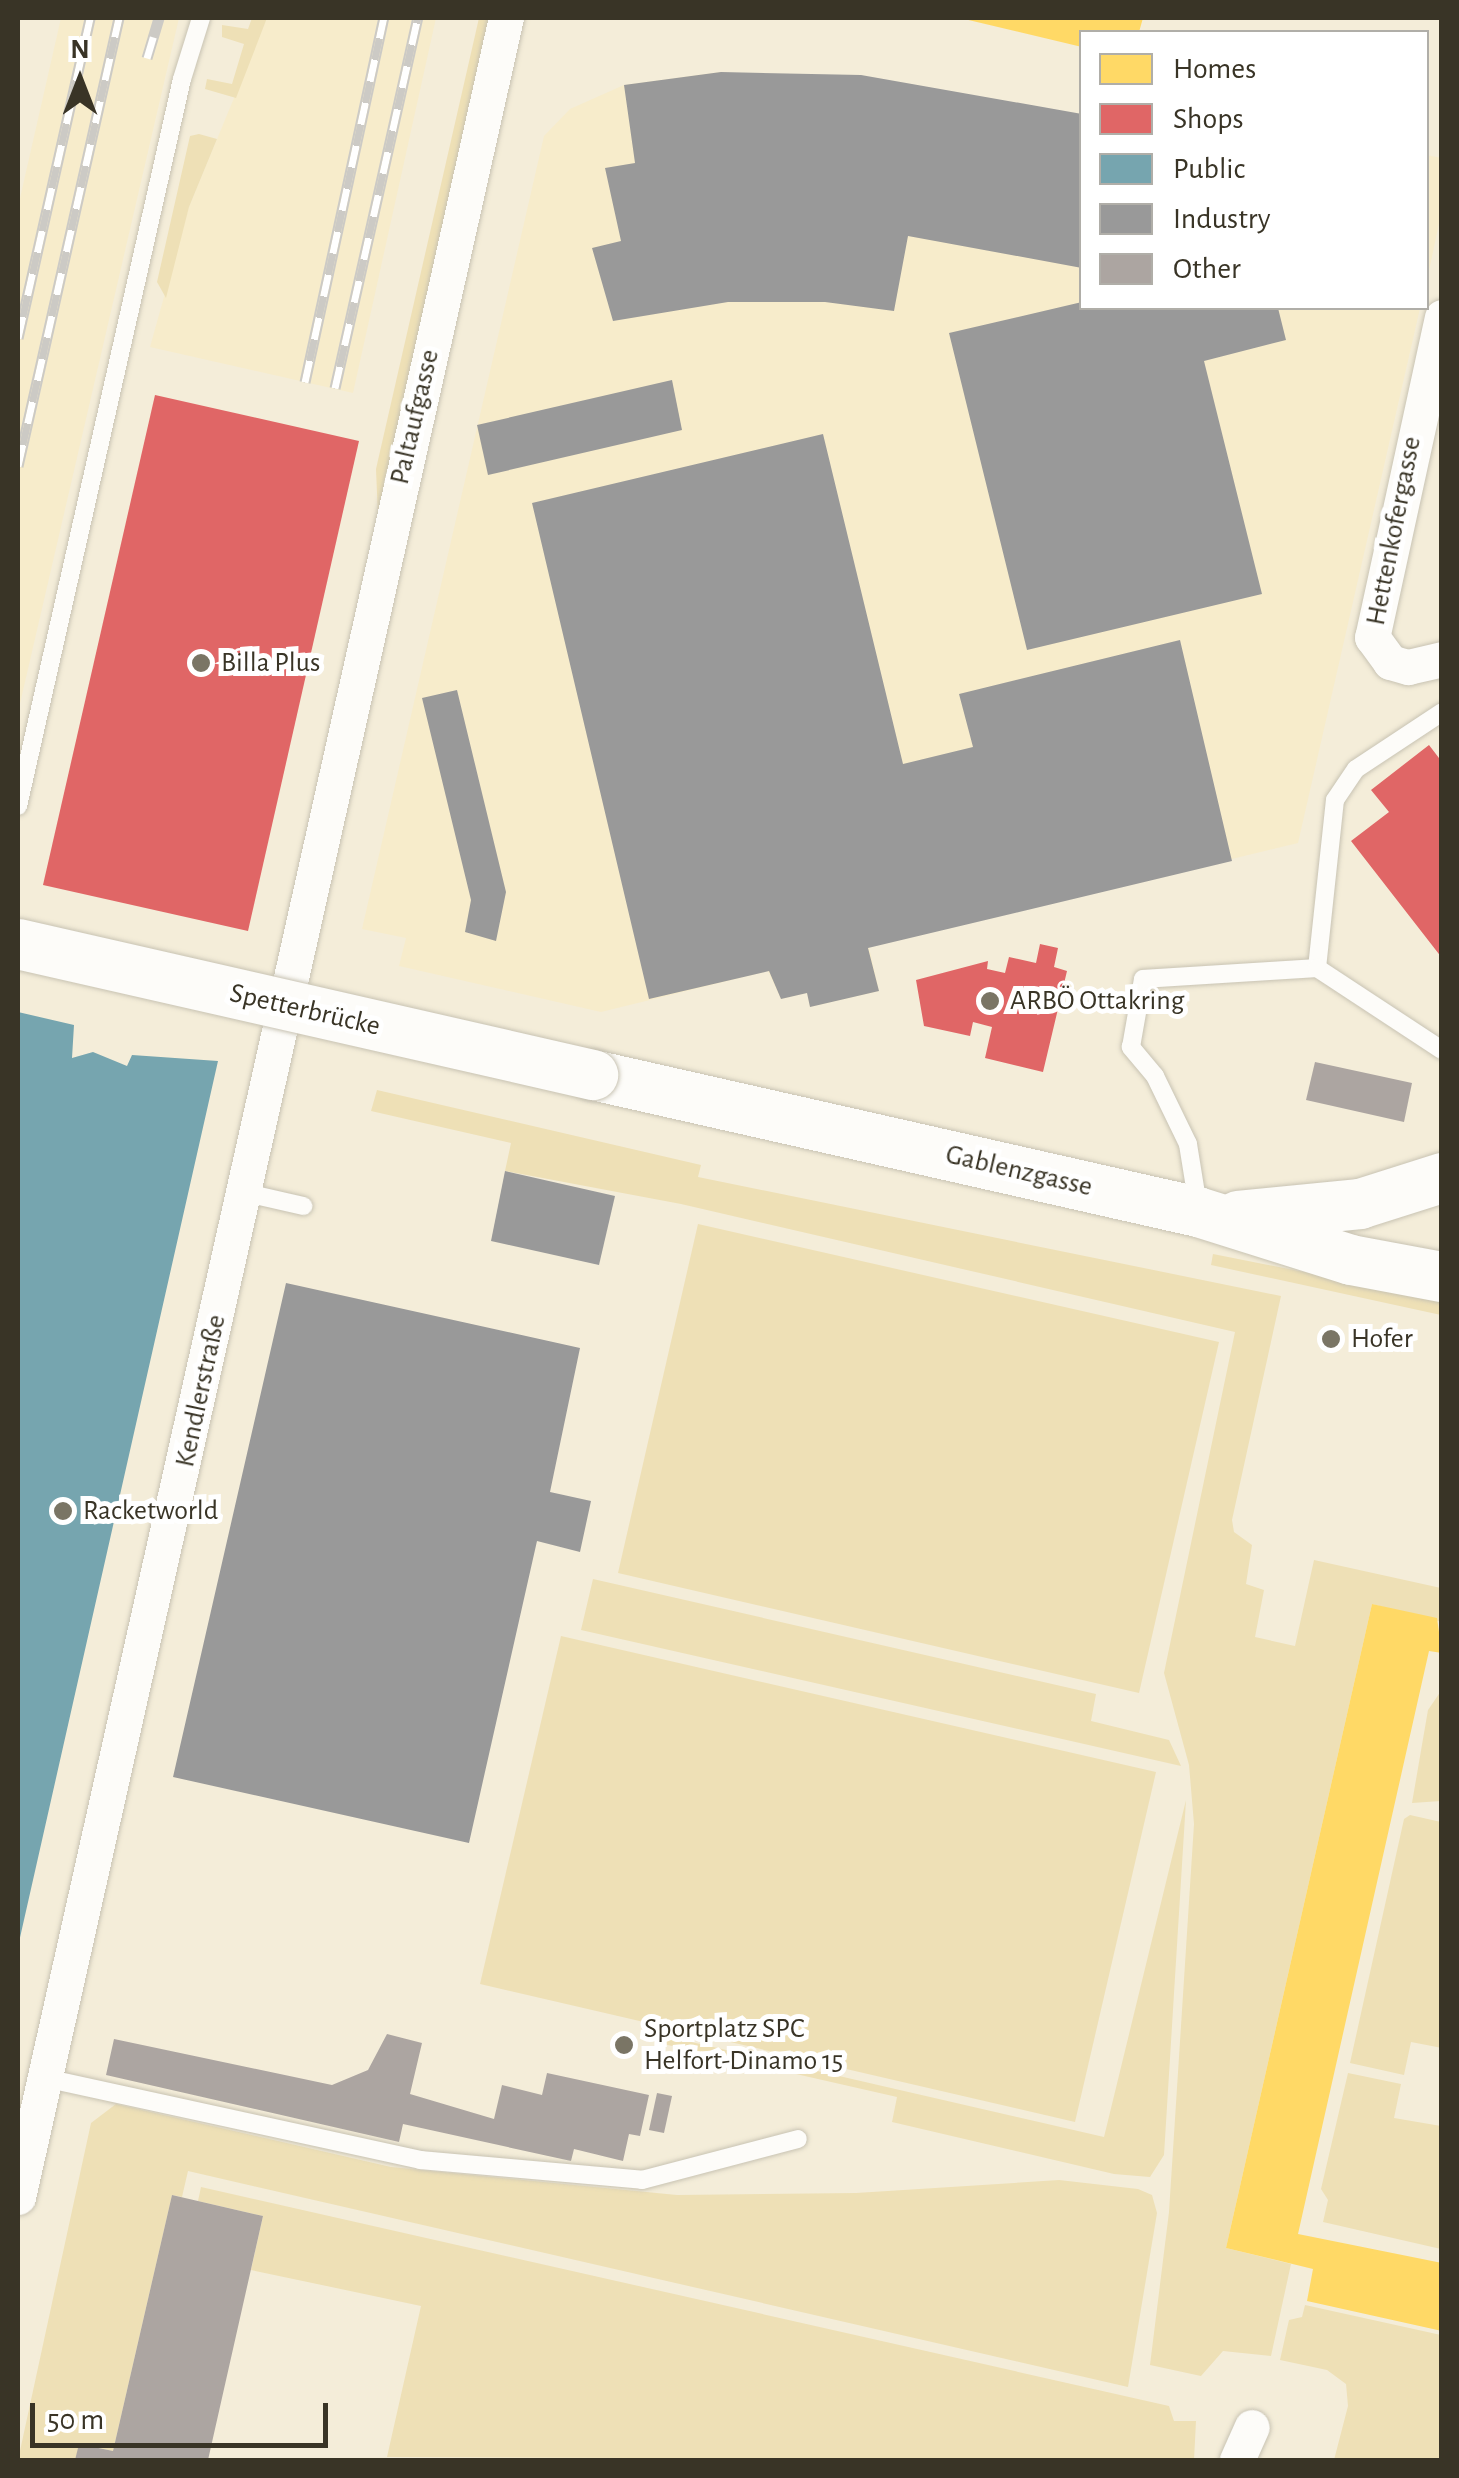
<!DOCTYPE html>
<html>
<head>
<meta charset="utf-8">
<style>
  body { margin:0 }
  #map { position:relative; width:1459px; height:2478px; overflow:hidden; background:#f4edd9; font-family:"Alegreya Sans",sans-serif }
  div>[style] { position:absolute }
  .built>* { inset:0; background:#f7eccb }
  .green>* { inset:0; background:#eee0b6 }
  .homes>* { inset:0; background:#ffd966 }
  .shops>* { inset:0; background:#e06666 }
  .public>* { inset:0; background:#76a5af }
  .industry>* { inset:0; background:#999 }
  .building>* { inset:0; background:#aca5a1 }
  .roads { filter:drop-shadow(0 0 2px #c8c3b3) drop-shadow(0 0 2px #c8c3b3) }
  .lane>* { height:18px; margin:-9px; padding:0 9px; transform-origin:9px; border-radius:9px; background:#fdfcf9 }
  .street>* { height:35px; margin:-17.5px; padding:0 17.5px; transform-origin:17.5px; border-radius:17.5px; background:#fdfcf9 }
  .secondary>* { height:50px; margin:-25px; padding:0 25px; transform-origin:25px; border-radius:25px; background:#fdfcf9 }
  .rail>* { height:11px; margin-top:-5.5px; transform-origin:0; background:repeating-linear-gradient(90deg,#fff 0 22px,#cccac5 0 44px); box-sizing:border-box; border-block:2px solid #cccac5 }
  .bridges { filter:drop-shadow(0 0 2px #c8c3b3) drop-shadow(0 0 2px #c8c3b3) }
  .secondary-bridge>* { height:50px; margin:-25px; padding:0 25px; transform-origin:25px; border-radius:25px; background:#fdfcf9 }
  .dots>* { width:28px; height:28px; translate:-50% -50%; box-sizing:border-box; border:5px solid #fff; border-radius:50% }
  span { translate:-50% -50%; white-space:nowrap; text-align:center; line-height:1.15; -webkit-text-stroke:10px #fff; paint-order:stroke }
  .street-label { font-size:28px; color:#393426 }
  .poi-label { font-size:28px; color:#393426 }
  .left { translate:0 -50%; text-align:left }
  .frame { position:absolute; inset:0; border:20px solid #393426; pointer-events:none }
  .legend { position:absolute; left:1079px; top:30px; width:350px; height:280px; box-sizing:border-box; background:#fff; border:2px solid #b0aea8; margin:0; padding:12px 18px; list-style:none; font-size:30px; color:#393426 }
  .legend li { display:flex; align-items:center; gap:20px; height:50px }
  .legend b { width:50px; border:2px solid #b0aea8 }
  .north { position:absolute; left:30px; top:30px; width:100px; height:100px; -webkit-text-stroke:8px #fff; paint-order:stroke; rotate:0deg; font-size:28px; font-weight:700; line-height:40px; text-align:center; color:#393426 }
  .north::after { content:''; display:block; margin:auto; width:35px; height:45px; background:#393426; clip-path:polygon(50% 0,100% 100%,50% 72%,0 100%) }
  .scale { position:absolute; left:30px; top:2403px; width:298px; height:45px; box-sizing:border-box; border:5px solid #393426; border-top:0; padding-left:12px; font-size:30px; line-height:35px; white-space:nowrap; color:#393426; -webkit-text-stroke:8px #fff; paint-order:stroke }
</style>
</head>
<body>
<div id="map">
  <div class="built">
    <i style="clip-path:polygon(61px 18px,179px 18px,18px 712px,18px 207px)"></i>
    <i style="clip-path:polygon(267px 18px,436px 18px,353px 393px,150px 347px,189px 207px)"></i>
    <i style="clip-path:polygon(721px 72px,1081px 114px,1082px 308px,1420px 308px,1298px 843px,869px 947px,879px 991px,810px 1007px,807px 993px,781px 999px,768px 971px,601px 1012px,399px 966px,406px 938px,362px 929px,544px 136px,570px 109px,624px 85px)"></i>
    <i style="clip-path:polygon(1426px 155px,1442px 158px,1441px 214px,1427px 280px)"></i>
  </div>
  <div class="green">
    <i style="clip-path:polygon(252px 18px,267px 18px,236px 98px,205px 89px,207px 79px,232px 84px,244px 44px,222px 37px,222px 25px,248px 29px)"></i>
    <i style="clip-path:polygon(479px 18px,497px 18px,378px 516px,376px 469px)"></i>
    <i style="clip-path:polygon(199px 134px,217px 139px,189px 207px,166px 298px,157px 282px,190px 136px)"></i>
    <i style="clip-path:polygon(377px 1090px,701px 1165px,698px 1177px,1281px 1296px,1232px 1520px,1234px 1532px,1252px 1545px,1246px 1584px,1264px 1590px,1255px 1637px,1295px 1646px,1314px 1560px,1441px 1588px,1442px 1622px,1372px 1604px,1226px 2248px,1291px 2264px,1271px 2356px,1223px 2351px,1201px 2376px,1150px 2365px,1169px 2212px,1194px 1824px,1189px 1765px,1164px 1673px,1235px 1332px,681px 1204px,505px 1171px,511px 1143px,371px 1111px)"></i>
    <i style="clip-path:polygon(698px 1224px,1219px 1342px,1139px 1693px,618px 1573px)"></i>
    <i style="clip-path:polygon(1213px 1254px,1441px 1299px,1441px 1315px,1211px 1265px)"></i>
    <i style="clip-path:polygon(593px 1579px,1096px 1694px,1091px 1721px,1169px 1740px,1181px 1766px,581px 1630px)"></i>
    <i style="clip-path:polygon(561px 1636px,1156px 1772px,1075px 2122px,480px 1984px)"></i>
    <i style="clip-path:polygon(1441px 1691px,1441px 1801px,1412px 1803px,1428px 1710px)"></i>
    <i style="clip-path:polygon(1186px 1800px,1164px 2155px,1150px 2177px,1114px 2174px,892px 2122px,897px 2097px,659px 2043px,661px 2035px,1104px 2137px)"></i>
    <i style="clip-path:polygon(1410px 1815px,1441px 1822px,1442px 2048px,1411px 2042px,1404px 2075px,1350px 2063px,1404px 1819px)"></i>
    <i style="clip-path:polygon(1348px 2073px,1401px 2084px,1394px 2118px,1441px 2126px,1441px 2249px,1323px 2222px,1328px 2200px,1321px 2189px)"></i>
    <i style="clip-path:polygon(116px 2104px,391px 2167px,677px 2195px,856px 2193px,1059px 2180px,1138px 2189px,1152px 2195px,1157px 2213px,1128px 2387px,188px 2171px,182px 2197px,172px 2195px,113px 2451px,80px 2444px,75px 2460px,18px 2460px,91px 2123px)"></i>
    <i style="clip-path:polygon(201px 2187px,1169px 2406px,1174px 2421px,1196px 2421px,1194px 2460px,387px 2457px,421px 2306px,251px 2270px,263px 2216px,198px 2201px)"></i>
    <i style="clip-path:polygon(1305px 2305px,1441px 2335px,1441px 2460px,1334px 2460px,1348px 2406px,1346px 2384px,1327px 2370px,1280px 2360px,1289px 2320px,1302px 2317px)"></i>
  </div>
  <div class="homes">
    <i style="clip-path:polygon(960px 18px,1143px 18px,1139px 32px,1082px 32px,1082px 47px)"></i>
    <i style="clip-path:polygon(1372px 1604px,1437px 1618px,1442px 1653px,1429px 1651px,1298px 2234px,1442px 2263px,1442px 2331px,1307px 2301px,1313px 2269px,1226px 2248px)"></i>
  </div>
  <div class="shops">
    <i style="clip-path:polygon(155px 395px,359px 441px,248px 931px,43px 885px)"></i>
    <i style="clip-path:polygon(1429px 745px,1442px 762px,1442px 958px,1351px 841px,1389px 812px,1371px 790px)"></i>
    <i style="clip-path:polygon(1040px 944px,1058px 948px,1054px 967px,1067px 971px,1043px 1072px,985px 1058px,992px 1027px,973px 1022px,970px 1036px,924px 1026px,916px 980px,988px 961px,987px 969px,1005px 973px,1009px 957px,1036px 963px)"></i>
  </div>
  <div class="public">
    <i style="clip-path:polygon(18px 1012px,74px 1025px,72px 1058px,93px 1052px,127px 1066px,132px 1055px,218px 1061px,19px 1942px)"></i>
  </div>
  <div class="industry">
    <i style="clip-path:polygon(721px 72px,861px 75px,1082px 114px,1082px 268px,908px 236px,894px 311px,825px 302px,728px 302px,613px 321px,592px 248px,621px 241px,605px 168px,635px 163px,624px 85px)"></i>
    <i style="clip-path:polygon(1082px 302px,1082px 308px,1278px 308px,1286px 340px,1204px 361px,1262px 594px,1027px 650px,949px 333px)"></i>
    <i style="clip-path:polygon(672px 380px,682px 430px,488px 475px,477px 425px)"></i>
    <i style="clip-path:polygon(823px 434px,903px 764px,973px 747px,959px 694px,1180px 640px,1232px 861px,868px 948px,879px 991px,810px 1007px,807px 993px,781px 999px,769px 971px,649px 999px,532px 503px)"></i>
    <i style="clip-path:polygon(457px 690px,506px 892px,496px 941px,465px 932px,471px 900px,422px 698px)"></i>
    <i style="clip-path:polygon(505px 1171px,615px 1196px,599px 1265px,491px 1241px)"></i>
    <i style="clip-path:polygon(286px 1283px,580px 1348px,550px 1492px,591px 1501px,580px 1552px,537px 1541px,469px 1843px,173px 1777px)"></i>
  </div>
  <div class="building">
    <i style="clip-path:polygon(1315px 1062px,1412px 1083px,1404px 1122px,1306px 1100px)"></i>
    <i style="clip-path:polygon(387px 2034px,422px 2043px,410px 2094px,494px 2119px,502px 2085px,542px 2095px,547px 2073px,649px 2095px,640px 2136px,629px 2134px,623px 2161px,574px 2149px,571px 2161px,403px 2124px,399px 2142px,106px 2075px,114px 2039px,332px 2085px,368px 2070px)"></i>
    <i style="clip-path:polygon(657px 2093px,672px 2096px,664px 2133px,649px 2130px)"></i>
    <i style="clip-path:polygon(172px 2195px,263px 2216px,208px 2460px,75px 2460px,79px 2444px,113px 2451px)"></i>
  </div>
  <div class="roads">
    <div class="lane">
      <i style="left:18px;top:806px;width:745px;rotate:-77.29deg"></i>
      <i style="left:182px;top:79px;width:64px;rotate:-72.7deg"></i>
      <i style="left:1317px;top:968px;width:169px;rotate:-83.9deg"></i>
      <i style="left:1335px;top:800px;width:37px;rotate:-56deg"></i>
      <i style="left:1356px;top:769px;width:103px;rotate:-33.5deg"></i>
      <i style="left:242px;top:1192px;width:63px;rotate:12.9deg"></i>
      <i style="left:1198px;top:1206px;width:63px;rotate:-99.2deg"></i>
      <i style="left:1188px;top:1144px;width:76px;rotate:-115.9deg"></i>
      <i style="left:1155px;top:1076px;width:38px;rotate:-130deg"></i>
      <i style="left:1131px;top:1047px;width:69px;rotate:-80deg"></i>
      <i style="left:1143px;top:979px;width:174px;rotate:-3.6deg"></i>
      <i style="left:1317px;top:968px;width:149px;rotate:33.3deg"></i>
      <i style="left:45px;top:2078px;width:384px;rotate:12.3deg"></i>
      <i style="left:420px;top:2160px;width:223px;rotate:5.1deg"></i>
      <i style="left:642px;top:2180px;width:161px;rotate:-14.7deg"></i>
    </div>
    <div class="street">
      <i style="left:1442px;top:317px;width:328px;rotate:102.3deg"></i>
      <i style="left:1372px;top:637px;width:31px;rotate:54deg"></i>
      <i style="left:1390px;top:662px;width:19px;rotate:16deg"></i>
      <i style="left:1408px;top:667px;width:35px;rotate:-13deg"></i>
      <i style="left:18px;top:2197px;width:2233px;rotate:-77.38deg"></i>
      <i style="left:1237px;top:2460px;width:36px;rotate:-66deg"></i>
    </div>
    <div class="secondary">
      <i style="left:593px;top:1075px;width:620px;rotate:12.76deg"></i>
      <i style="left:1198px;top:1212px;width:160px;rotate:17.4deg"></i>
      <i style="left:1351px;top:1260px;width:93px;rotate:10.6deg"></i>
      <i style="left:1238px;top:1216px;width:123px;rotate:-5.6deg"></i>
      <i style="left:1360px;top:1204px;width:86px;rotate:-17.6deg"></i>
    </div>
  </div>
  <div class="rail">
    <i style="left:147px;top:58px;width:42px;rotate:-73.3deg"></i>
    <i style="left:18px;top:338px;width:328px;rotate:-77.3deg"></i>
    <i style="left:305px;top:382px;width:372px;rotate:-77.8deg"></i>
    <i style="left:335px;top:388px;width:379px;rotate:-77.4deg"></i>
    <i style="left:18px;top:466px;width:459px;rotate:-77.3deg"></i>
  </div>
  <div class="bridges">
    <div class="secondary-bridge">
      <i style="left:18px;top:944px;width:590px;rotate:12.83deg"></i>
    </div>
  </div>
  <div class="dots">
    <i style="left:201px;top:663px;background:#7a7565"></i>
    <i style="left:990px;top:1001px;background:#7a7565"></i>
    <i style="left:1331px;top:1339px;background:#7a7565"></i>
    <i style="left:63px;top:1511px;background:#7a7565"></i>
    <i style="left:624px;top:2045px;background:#7a7565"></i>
  </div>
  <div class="street-label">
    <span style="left:415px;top:417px;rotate:-77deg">Paltaufgasse</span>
    <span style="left:1394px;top:531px;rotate:-79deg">Hettenkofergasse</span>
    <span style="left:305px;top:1010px;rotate:13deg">Spetterbrücke</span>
    <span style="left:1019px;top:1171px;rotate:13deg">Gablenzgasse</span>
    <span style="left:201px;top:1391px;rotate:-78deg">Kendlerstraße</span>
  </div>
  <div class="poi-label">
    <span class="left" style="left:221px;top:663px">Billa Plus</span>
    <span class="left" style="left:1010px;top:1001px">ARBÖ Ottakring</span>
    <span class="left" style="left:1351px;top:1339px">Hofer</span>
    <span class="left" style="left:83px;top:1511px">Racketworld</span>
    <span class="left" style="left:644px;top:2045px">Sportplatz SPC<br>Helfort-Dinamo 15</span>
  </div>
  <div class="frame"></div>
  <ul class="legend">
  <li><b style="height:28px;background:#ffd966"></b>Homes</li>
  <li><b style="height:28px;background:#e06666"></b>Shops</li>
  <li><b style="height:28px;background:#76a5af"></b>Public</li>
  <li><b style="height:28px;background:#999"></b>Industry</li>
  <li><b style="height:28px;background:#aca5a1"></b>Other</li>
  </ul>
  <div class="north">N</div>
  <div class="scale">50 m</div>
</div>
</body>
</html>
